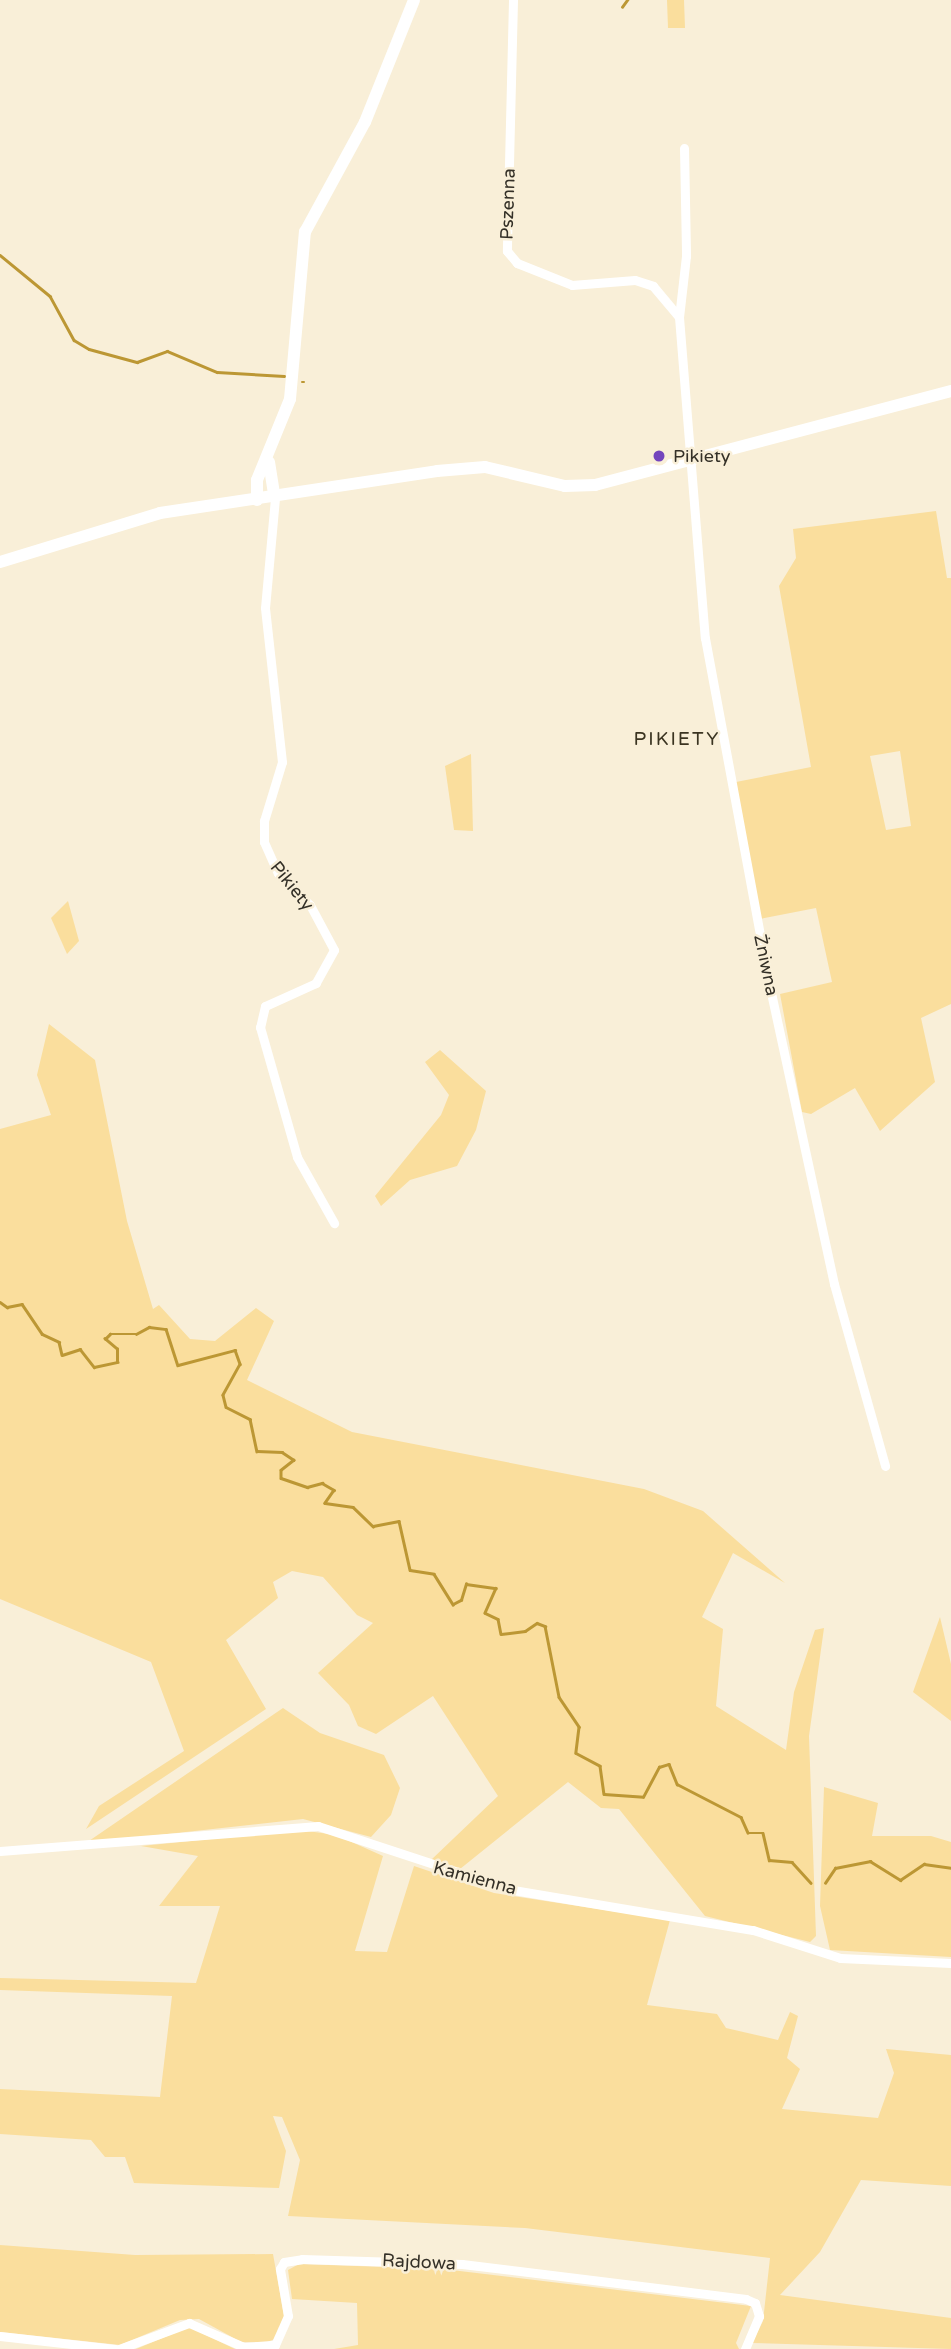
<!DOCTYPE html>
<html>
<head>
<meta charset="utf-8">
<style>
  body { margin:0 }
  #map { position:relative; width:951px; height:2349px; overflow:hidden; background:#f9efd8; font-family:"Varela Round",sans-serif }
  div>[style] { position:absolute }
  .green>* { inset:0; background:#fade9d }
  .stream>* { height:2.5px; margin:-1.25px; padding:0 1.25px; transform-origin:1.25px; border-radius:1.25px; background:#bc9734 }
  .street>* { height:9px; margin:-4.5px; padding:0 4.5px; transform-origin:4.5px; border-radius:4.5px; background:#fff }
  .secondary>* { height:12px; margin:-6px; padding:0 6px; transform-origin:6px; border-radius:6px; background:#fff }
  .dots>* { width:19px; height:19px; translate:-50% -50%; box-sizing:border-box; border:4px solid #f9efd8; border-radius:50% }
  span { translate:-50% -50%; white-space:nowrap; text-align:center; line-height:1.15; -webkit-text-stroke:5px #f9efd8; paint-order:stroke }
  .street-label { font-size:18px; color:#343027 }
  .poi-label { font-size:18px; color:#343027 }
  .left { translate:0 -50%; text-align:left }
  .neighbourhood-label { font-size:19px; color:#3b3421; letter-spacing:2px }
</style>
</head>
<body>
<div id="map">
  <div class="green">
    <i style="clip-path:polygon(667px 0,684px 0,685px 28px,668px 28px)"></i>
    <i style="clip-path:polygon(evenodd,936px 511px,947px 578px,951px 578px,951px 1004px,921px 1018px,935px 1082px,880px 1131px,855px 1088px,811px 1114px,802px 1112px,780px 994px,832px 982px,816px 908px,760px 919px,736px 782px,811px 767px,779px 586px,796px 558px,793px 529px,936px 511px,900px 751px,911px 826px,886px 830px,870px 756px,900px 751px)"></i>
    <i style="clip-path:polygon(471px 754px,473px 831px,454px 830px,445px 766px)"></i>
    <i style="clip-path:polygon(68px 901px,79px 941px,67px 954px,51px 918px)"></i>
    <i style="clip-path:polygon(49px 1024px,95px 1060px,127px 1221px,153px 1309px,159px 1305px,190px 1339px,215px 1341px,256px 1308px,274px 1321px,247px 1380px,352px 1432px,644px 1489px,703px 1511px,785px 1583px,733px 1553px,702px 1617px,723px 1629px,716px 1706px,786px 1750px,794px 1692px,815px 1630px,824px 1628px,809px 1736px,816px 1936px,810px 1942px,705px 1916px,619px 1809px,601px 1808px,568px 1782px,460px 1869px,431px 1860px,498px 1796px,433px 1696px,376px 1734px,358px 1726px,349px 1705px,318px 1673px,373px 1623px,357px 1615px,323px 1577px,292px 1571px,273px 1582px,278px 1598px,226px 1640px,266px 1709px,86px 1829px,99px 1806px,184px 1751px,151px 1662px,0 1599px,0 1129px,51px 1115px,37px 1075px)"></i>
    <i style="clip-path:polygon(440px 1050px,486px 1091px,476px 1130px,457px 1166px,410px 1180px,381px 1206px,375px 1196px,441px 1115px,449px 1095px,425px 1062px)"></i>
    <i style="clip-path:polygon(940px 1617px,951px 1664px,951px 1721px,913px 1692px)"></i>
    <i style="clip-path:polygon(283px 1708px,320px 1733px,384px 1755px,400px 1788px,391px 1815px,371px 1837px,303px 1819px,86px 1843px)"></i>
    <i style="clip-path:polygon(824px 1787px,878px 1803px,872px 1836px,931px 1836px,951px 1842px,951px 1957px,830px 1950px,820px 1906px)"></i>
    <i style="clip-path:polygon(300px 1830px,336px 1835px,383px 1856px,355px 1951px,387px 1952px,414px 1866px,494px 1893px,670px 1920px,647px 2005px,717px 2014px,726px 2028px,778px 2040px,790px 2012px,798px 2016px,787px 2058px,800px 2069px,782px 2109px,878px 2118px,894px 2073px,886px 2049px,951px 2055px,951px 2186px,861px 2180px,820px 2252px,780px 2295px,951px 2318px,951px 2349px,752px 2343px,763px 2321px,770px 2258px,525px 2228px,288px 2216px,300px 2160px,282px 2117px,273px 2116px,286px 2151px,279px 2188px,134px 2183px,125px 2157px,105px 2157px,91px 2140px,0 2134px,0 2089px,160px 2097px,172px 1996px,0 1990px,0 1978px,196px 1983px,220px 1906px,159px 1906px,198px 1856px,141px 1846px)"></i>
    <i style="clip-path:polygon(0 2245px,135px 2255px,273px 2254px,284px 2316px,275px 2339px,267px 2342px,241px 2342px,199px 2319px,180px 2320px,120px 2345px,0 2332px)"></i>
    <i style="clip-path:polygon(299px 2264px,443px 2269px,751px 2306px,736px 2343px,739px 2349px,334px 2349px,358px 2345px,357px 2303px,292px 2299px,288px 2270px)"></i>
    <i style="clip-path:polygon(189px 2327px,235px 2349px,136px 2349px)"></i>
  </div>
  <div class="stream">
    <i style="left:622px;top:7px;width:9px;rotate:-54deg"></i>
    <i style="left:0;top:255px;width:65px;rotate:39.4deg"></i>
    <i style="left:50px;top:296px;width:50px;rotate:61.4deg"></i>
    <i style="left:74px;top:340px;width:17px;rotate:31deg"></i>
    <i style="left:89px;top:349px;width:50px;rotate:15.2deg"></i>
    <i style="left:137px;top:362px;width:32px;rotate:-20deg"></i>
    <i style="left:167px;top:351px;width:54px;rotate:22.8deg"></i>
    <i style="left:217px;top:372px;width:67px;rotate:3.4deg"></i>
    <i style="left:302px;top:382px;width:2px"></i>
    <i style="left:0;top:1302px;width:9px;rotate:36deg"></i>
    <i style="left:7px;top:1307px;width:15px;rotate:-11deg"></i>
    <i style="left:22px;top:1304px;width:36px;rotate:56deg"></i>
    <i style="left:42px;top:1334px;width:19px;rotate:25deg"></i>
    <i style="left:59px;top:1342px;width:13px;rotate:77deg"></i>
    <i style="left:62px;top:1355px;width:19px;rotate:-18deg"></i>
    <i style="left:80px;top:1349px;width:23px;rotate:52deg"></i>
    <i style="left:94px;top:1367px;width:24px;rotate:-12deg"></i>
    <i style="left:117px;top:1362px;width:13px;rotate:-90deg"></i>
    <i style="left:117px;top:1349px;width:16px;rotate:-140deg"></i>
    <i style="left:105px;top:1339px;width:7px;rotate:-45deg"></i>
    <i style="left:110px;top:1334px;width:26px"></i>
    <i style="left:136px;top:1334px;width:15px;rotate:-28deg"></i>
    <i style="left:149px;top:1327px;width:17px;rotate:7deg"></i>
    <i style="left:166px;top:1329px;width:38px;rotate:72deg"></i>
    <i style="left:178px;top:1365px;width:59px;rotate:-14.7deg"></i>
    <i style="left:235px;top:1350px;width:15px;rotate:70deg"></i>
    <i style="left:240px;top:1364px;width:35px;rotate:119deg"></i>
    <i style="left:223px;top:1395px;width:12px;rotate:76deg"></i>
    <i style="left:226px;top:1407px;width:27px;rotate:27deg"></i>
    <i style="left:250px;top:1419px;width:33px;rotate:78deg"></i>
    <i style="left:257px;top:1451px;width:25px;rotate:2deg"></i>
    <i style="left:282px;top:1452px;width:14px;rotate:34deg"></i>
    <i style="left:294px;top:1460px;width:16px;rotate:142deg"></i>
    <i style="left:281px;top:1470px;width:8px;rotate:90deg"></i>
    <i style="left:281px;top:1478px;width:28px;rotate:19deg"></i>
    <i style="left:307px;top:1487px;width:16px;rotate:-15deg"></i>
    <i style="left:322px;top:1483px;width:14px;rotate:30deg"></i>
    <i style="left:334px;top:1490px;width:16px;rotate:125deg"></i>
    <i style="left:325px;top:1503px;width:28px;rotate:8deg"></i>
    <i style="left:353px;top:1507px;width:28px;rotate:44deg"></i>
    <i style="left:373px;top:1526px;width:26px;rotate:-11deg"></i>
    <i style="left:399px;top:1521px;width:50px;rotate:77.3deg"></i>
    <i style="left:410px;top:1570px;width:24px;rotate:9deg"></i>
    <i style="left:434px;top:1574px;width:36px;rotate:58deg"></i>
    <i style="left:453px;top:1604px;width:9px;rotate:-27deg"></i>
    <i style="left:461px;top:1600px;width:17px;rotate:-73deg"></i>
    <i style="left:466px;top:1584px;width:30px;rotate:8deg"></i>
    <i style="left:496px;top:1588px;width:27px;rotate:114deg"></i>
    <i style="left:485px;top:1613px;width:14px;rotate:25deg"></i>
    <i style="left:498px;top:1619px;width:15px;rotate:79deg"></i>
    <i style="left:501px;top:1634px;width:24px;rotate:-7deg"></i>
    <i style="left:525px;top:1631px;width:14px;rotate:-34deg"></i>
    <i style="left:537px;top:1623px;width:9px;rotate:21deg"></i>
    <i style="left:545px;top:1626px;width:72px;rotate:78.8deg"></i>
    <i style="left:559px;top:1697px;width:36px;rotate:56deg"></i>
    <i style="left:579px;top:1727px;width:26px;rotate:97deg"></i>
    <i style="left:576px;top:1753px;width:27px;rotate:28deg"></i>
    <i style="left:600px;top:1766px;width:28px;rotate:82deg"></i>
    <i style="left:604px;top:1794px;width:39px;rotate:4deg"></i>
    <i style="left:643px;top:1797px;width:34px;rotate:-62deg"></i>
    <i style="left:659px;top:1767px;width:10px;rotate:-17deg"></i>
    <i style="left:669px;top:1764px;width:22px;rotate:68deg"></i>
    <i style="left:677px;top:1784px;width:72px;rotate:27.3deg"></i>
    <i style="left:741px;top:1817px;width:17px;rotate:66deg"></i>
    <i style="left:748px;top:1833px;width:15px"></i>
    <i style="left:763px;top:1833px;width:28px;rotate:77deg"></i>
    <i style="left:769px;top:1860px;width:23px;rotate:5deg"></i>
    <i style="left:792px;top:1862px;width:28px;rotate:48deg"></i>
    <i style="left:825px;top:1883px;width:18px;rotate:-56deg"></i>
    <i style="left:835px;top:1868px;width:36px;rotate:-11deg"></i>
    <i style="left:870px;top:1861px;width:36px;rotate:32deg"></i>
    <i style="left:900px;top:1880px;width:29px;rotate:-34deg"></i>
    <i style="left:924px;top:1864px;width:27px;rotate:8deg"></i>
  </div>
  <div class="street">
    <i style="left:513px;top:0;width:251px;rotate:91.4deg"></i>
    <i style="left:507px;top:251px;width:16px;rotate:50deg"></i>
    <i style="left:517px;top:263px;width:59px;rotate:21.8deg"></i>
    <i style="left:572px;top:285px;width:63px;rotate:-4.5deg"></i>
    <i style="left:635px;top:280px;width:19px;rotate:18deg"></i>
    <i style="left:653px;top:286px;width:39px;rotate:50deg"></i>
    <i style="left:684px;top:148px;width:108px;rotate:88.9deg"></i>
    <i style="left:686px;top:256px;width:61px;rotate:96.5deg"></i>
    <i style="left:679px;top:317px;width:322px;rotate:85.4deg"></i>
    <i style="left:705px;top:638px;width:356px;rotate:79.5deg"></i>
    <i style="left:770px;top:988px;width:303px;rotate:77.8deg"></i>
    <i style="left:834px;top:1284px;width:189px;rotate:74.3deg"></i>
    <i style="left:275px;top:498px;width:110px;rotate:95.2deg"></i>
    <i style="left:265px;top:608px;width:155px;rotate:83.7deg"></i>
    <i style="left:282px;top:762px;width:62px;rotate:107deg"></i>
    <i style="left:264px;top:821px;width:21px;rotate:90deg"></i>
    <i style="left:264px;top:842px;width:34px;rotate:66deg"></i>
    <i style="left:278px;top:873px;width:45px;rotate:45deg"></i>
    <i style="left:310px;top:905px;width:51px;rotate:61.9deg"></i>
    <i style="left:334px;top:950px;width:38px;rotate:119deg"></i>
    <i style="left:316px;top:983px;width:56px;rotate:155.7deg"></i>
    <i style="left:265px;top:1006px;width:22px;rotate:103deg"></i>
    <i style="left:260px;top:1027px;width:135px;rotate:74.1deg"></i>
    <i style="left:297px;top:1157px;width:76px;rotate:60.7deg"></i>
    <i style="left:0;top:1851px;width:319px;rotate:-4.5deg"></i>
    <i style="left:318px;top:1826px;width:205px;rotate:18.2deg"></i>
    <i style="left:513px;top:1890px;width:243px;rotate:9.5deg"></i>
    <i style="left:753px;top:1930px;width:91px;rotate:17.8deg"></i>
    <i style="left:840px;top:1958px;width:111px;rotate:2.6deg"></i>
    <i style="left:0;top:2336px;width:116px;rotate:6.4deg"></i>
    <i style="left:119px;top:2349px;width:75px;rotate:-20.4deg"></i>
    <i style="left:189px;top:2323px;width:60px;rotate:23.6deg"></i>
    <i style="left:244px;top:2347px;width:31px;rotate:-4deg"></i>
    <i style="left:275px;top:2345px;width:32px;rotate:-66deg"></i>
    <i style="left:288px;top:2316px;width:48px;rotate:-99.7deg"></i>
    <i style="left:280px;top:2269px;width:8px;rotate:-60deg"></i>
    <i style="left:284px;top:2262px;width:18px;rotate:-9deg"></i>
    <i style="left:302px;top:2259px;width:160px;rotate:1.8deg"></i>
    <i style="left:462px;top:2264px;width:286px;rotate:7deg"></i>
    <i style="left:746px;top:2299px;width:10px;rotate:24deg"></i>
    <i style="left:755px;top:2303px;width:14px;rotate:73deg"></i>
    <i style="left:759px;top:2316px;width:36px;rotate:113deg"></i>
  </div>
  <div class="secondary">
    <i style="left:269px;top:462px;width:36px;rotate:81deg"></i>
    <i style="left:257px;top:500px;width:20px;rotate:-90deg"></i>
    <i style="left:257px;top:480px;width:87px;rotate:-67.8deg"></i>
    <i style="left:290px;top:399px;width:168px;rotate:-84.9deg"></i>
    <i style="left:305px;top:232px;width:125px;rotate:-61.4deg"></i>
    <i style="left:365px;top:122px;width:131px;rotate:-68.1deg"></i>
    <i style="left:0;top:562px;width:167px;rotate:-17deg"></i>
    <i style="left:160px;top:513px;width:280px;rotate:-8.6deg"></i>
    <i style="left:437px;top:471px;width:48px;rotate:-4.8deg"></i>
    <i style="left:485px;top:467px;width:82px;rotate:13.4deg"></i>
    <i style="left:565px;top:486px;width:30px;rotate:-2deg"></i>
    <i style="left:595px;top:485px;width:368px;rotate:-14.8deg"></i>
  </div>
  <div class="dots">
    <i style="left:659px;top:456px;background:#7445bd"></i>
  </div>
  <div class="street-label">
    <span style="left:508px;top:204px;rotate:-88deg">Pszenna</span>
    <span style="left:292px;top:886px;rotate:51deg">Pikiety</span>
    <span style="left:766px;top:965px;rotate:78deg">Żniwna</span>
    <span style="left:475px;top:1878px;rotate:15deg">Kamienna</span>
    <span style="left:419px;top:2262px;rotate:3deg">Rajdowa</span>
  </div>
  <div class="poi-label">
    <span class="left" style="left:673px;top:456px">Pikiety</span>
  </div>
  <div class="neighbourhood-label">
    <span style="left:677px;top:740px">PIKIETY</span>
  </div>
</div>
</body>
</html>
